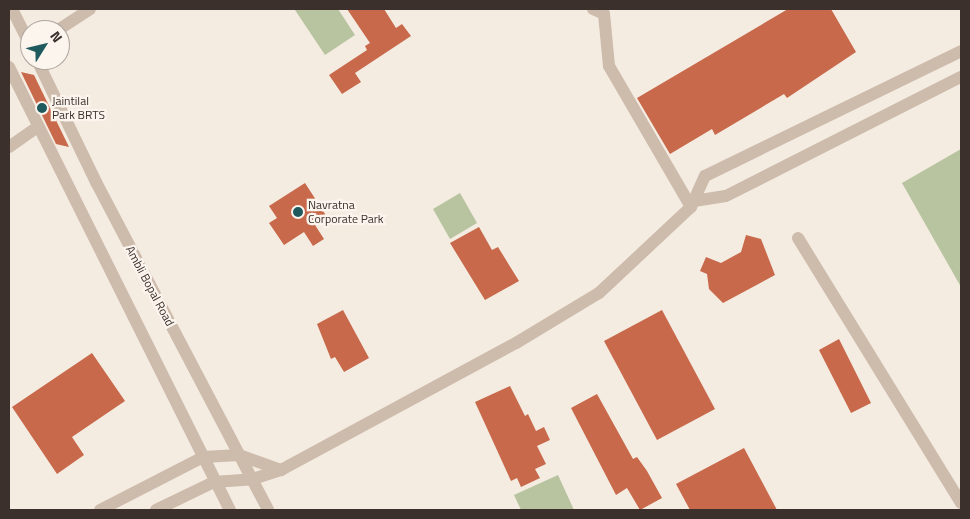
<!DOCTYPE html>
<html>
<head>
<meta charset="utf-8">
<style>
  body { margin:0 }
  #map { position:relative; width:970px; height:519px; overflow:hidden; background:#f4ebe1; font-family:"Titillium Web",sans-serif }
  div>[style] { position:absolute }
  .green>* { inset:0; background:#b8c4a0 }
  .building>* { inset:0; background:#c8694b }
  .minor>* { height:12px; margin:-6px; padding:0 6px; transform-origin:6px; border-radius:6px; background:#cdbbac }
  .tertiary>* { height:12px; margin:-6px; padding:0 6px; transform-origin:6px; border-radius:6px; background:#cdbbac }
  .dots>* { width:14px; height:14px; translate:-50% -50%; box-sizing:border-box; border:2px solid #fbf5ee; border-radius:50% }
  span { translate:-50% -50%; white-space:nowrap; text-align:center; line-height:1.15; -webkit-text-stroke:4.5px #fbf5ee; paint-order:stroke }
  .poi-label { font-size:12px; color:#3b302b }
  .left { translate:0 -50%; text-align:left }
  .street-label { font-size:12px; color:#3b302b }
  .frame { position:absolute; inset:0; border:10px solid #3b302b; pointer-events:none }
  .north { position:absolute; left:20px; top:20px; width:50px; height:50px; box-sizing:border-box; background:#fbf5ee; border:1px solid #aea6a0; border-radius:50%; rotate:54deg; font-size:14px; font-weight:700; line-height:20px; text-align:center; color:#3b302b }
  .north::after { content:''; display:block; margin:auto; width:18px; height:22px; background:#1f5a5e; clip-path:polygon(50% 0,100% 100%,50% 72%,0 100%) }
</style>
</head>
<body>
<div id="map">
  <div class="green">
    <i style="clip-path:polygon(338px 9px,355px 35px,325px 55px,295px 10px)"></i>
    <i style="clip-path:polygon(961px 149px,961px 287px,902px 183px)"></i>
    <i style="clip-path:polygon(460px 193px,477px 223px,450px 239px,433px 209px)"></i>
    <i style="clip-path:polygon(558px 475px,574px 510px,521px 510px,514px 495px)"></i>
  </div>
  <div class="building">
    <i style="clip-path:polygon(347px 9px,384px 9px,396px 28px,402px 24px,411px 36px,355px 73px,361px 82px,342px 94px,329px 75px,367px 50px,365px 46px,370px 43px)"></i>
    <i style="clip-path:polygon(788px 9px,831px 9px,856px 52px,787px 98px,784px 94px,715px 135px,712px 129px,670px 154px,637px 98px)"></i>
    <i style="clip-path:polygon(21px 72px,34px 75px,69px 147px,56px 144px)"></i>
    <i style="clip-path:polygon(305px 183px,327px 217px,315px 225px,324px 239px,313px 246px,304px 232px,284px 245px,269px 223px,277px 218px,269px 206px)"></i>
    <i style="clip-path:polygon(479px 227px,492px 250px,498px 247px,519px 281px,485px 300px,450px 243px)"></i>
    <i style="clip-path:polygon(746px 235px,761px 239px,775px 275px,723px 303px,709px 289px,707px 274px,700px 271px,706px 257px,721px 263px,741px 252px)"></i>
    <i style="clip-path:polygon(343px 310px,369px 358px,344px 372px,335px 357px,331px 359px,317px 324px)"></i>
    <i style="clip-path:polygon(662px 310px,715px 409px,657px 440px,604px 341px)"></i>
    <i style="clip-path:polygon(839px 339px,871px 403px,851px 413px,819px 350px)"></i>
    <i style="clip-path:polygon(92px 353px,125px 401px,72px 437px,84px 455px,57px 474px,12px 407px)"></i>
    <i style="clip-path:polygon(510px 386px,525px 416px,528px 414px,536px 431px,544px 427px,550px 440px,537px 446px,546px 464px,535px 469px,540px 478px,521px 487px,517px 478px,511px 481px,475px 402px)"></i>
    <i style="clip-path:polygon(597px 394px,633px 459px,637px 457px,647px 471px,662px 498px,640px 510px,627px 488px,616px 495px,571px 408px)"></i>
    <i style="clip-path:polygon(744px 448px,777px 510px,690px 510px,676px 484px)"></i>
  </div>
  <div class="minor">
    <i style="left:593px;top:9px;width:12px;rotate:24deg"></i>
    <i style="left:604px;top:14px;width:52px;rotate:84.5deg"></i>
    <i style="left:609px;top:66px;width:163px;rotate:59.8deg"></i>
    <i style="left:58px;top:30px;width:38px;rotate:-33deg"></i>
    <i style="left:9px;top:147px;width:35px;rotate:-35deg"></i>
    <i style="left:798px;top:238px;width:311px;rotate:58.4deg"></i>
  </div>
  <div class="tertiary">
    <i style="left:12px;top:9px;width:40px;rotate:63.4deg"></i>
    <i style="left:37px;top:60px;width:136px;rotate:64.2deg"></i>
    <i style="left:96px;top:182px;width:370px;rotate:62.3deg"></i>
    <i style="left:9px;top:67px;width:495px;rotate:63.5deg"></i>
    <i style="left:694px;top:201px;width:32px;rotate:-9deg"></i>
    <i style="left:726px;top:196px;width:263px;rotate:-26.9deg"></i>
    <i style="left:100px;top:510px;width:116px;rotate:-27.2deg"></i>
    <i style="left:203px;top:457px;width:36px;rotate:-3deg"></i>
    <i style="left:239px;top:455px;width:45px;rotate:19.7deg"></i>
    <i style="left:156px;top:510px;width:64px;rotate:-25.8deg"></i>
    <i style="left:214px;top:482px;width:39px;rotate:-4deg"></i>
    <i style="left:253px;top:479px;width:29px;rotate:-18deg"></i>
    <i style="left:281px;top:470px;width:267px;rotate:-28.4deg"></i>
    <i style="left:516px;top:343px;width:97px;rotate:-31.1deg"></i>
    <i style="left:599px;top:293px;width:126px;rotate:-43.1deg"></i>
    <i style="left:691px;top:207px;width:34px;rotate:-66deg"></i>
    <i style="left:705px;top:176px;width:285px;rotate:-26deg"></i>
  </div>
  <div class="dots">
    <i style="left:42px;top:108px;background:#1f5a5e"></i>
    <i style="left:298px;top:212px;background:#1f5a5e"></i>
  </div>
  <div class="poi-label">
    <span class="left" style="left:52px;top:108px">Jaintilal<br>Park BRTS</span>
    <span class="left" style="left:308px;top:212px">Navratna<br>Corporate Park</span>
  </div>
  <div class="street-label">
    <span style="left:150px;top:286px;rotate:62deg">Ambli Bopal Road</span>
  </div>
  <div class="frame"></div>
  <div class="north">N</div>
</div>
</body>
</html>
